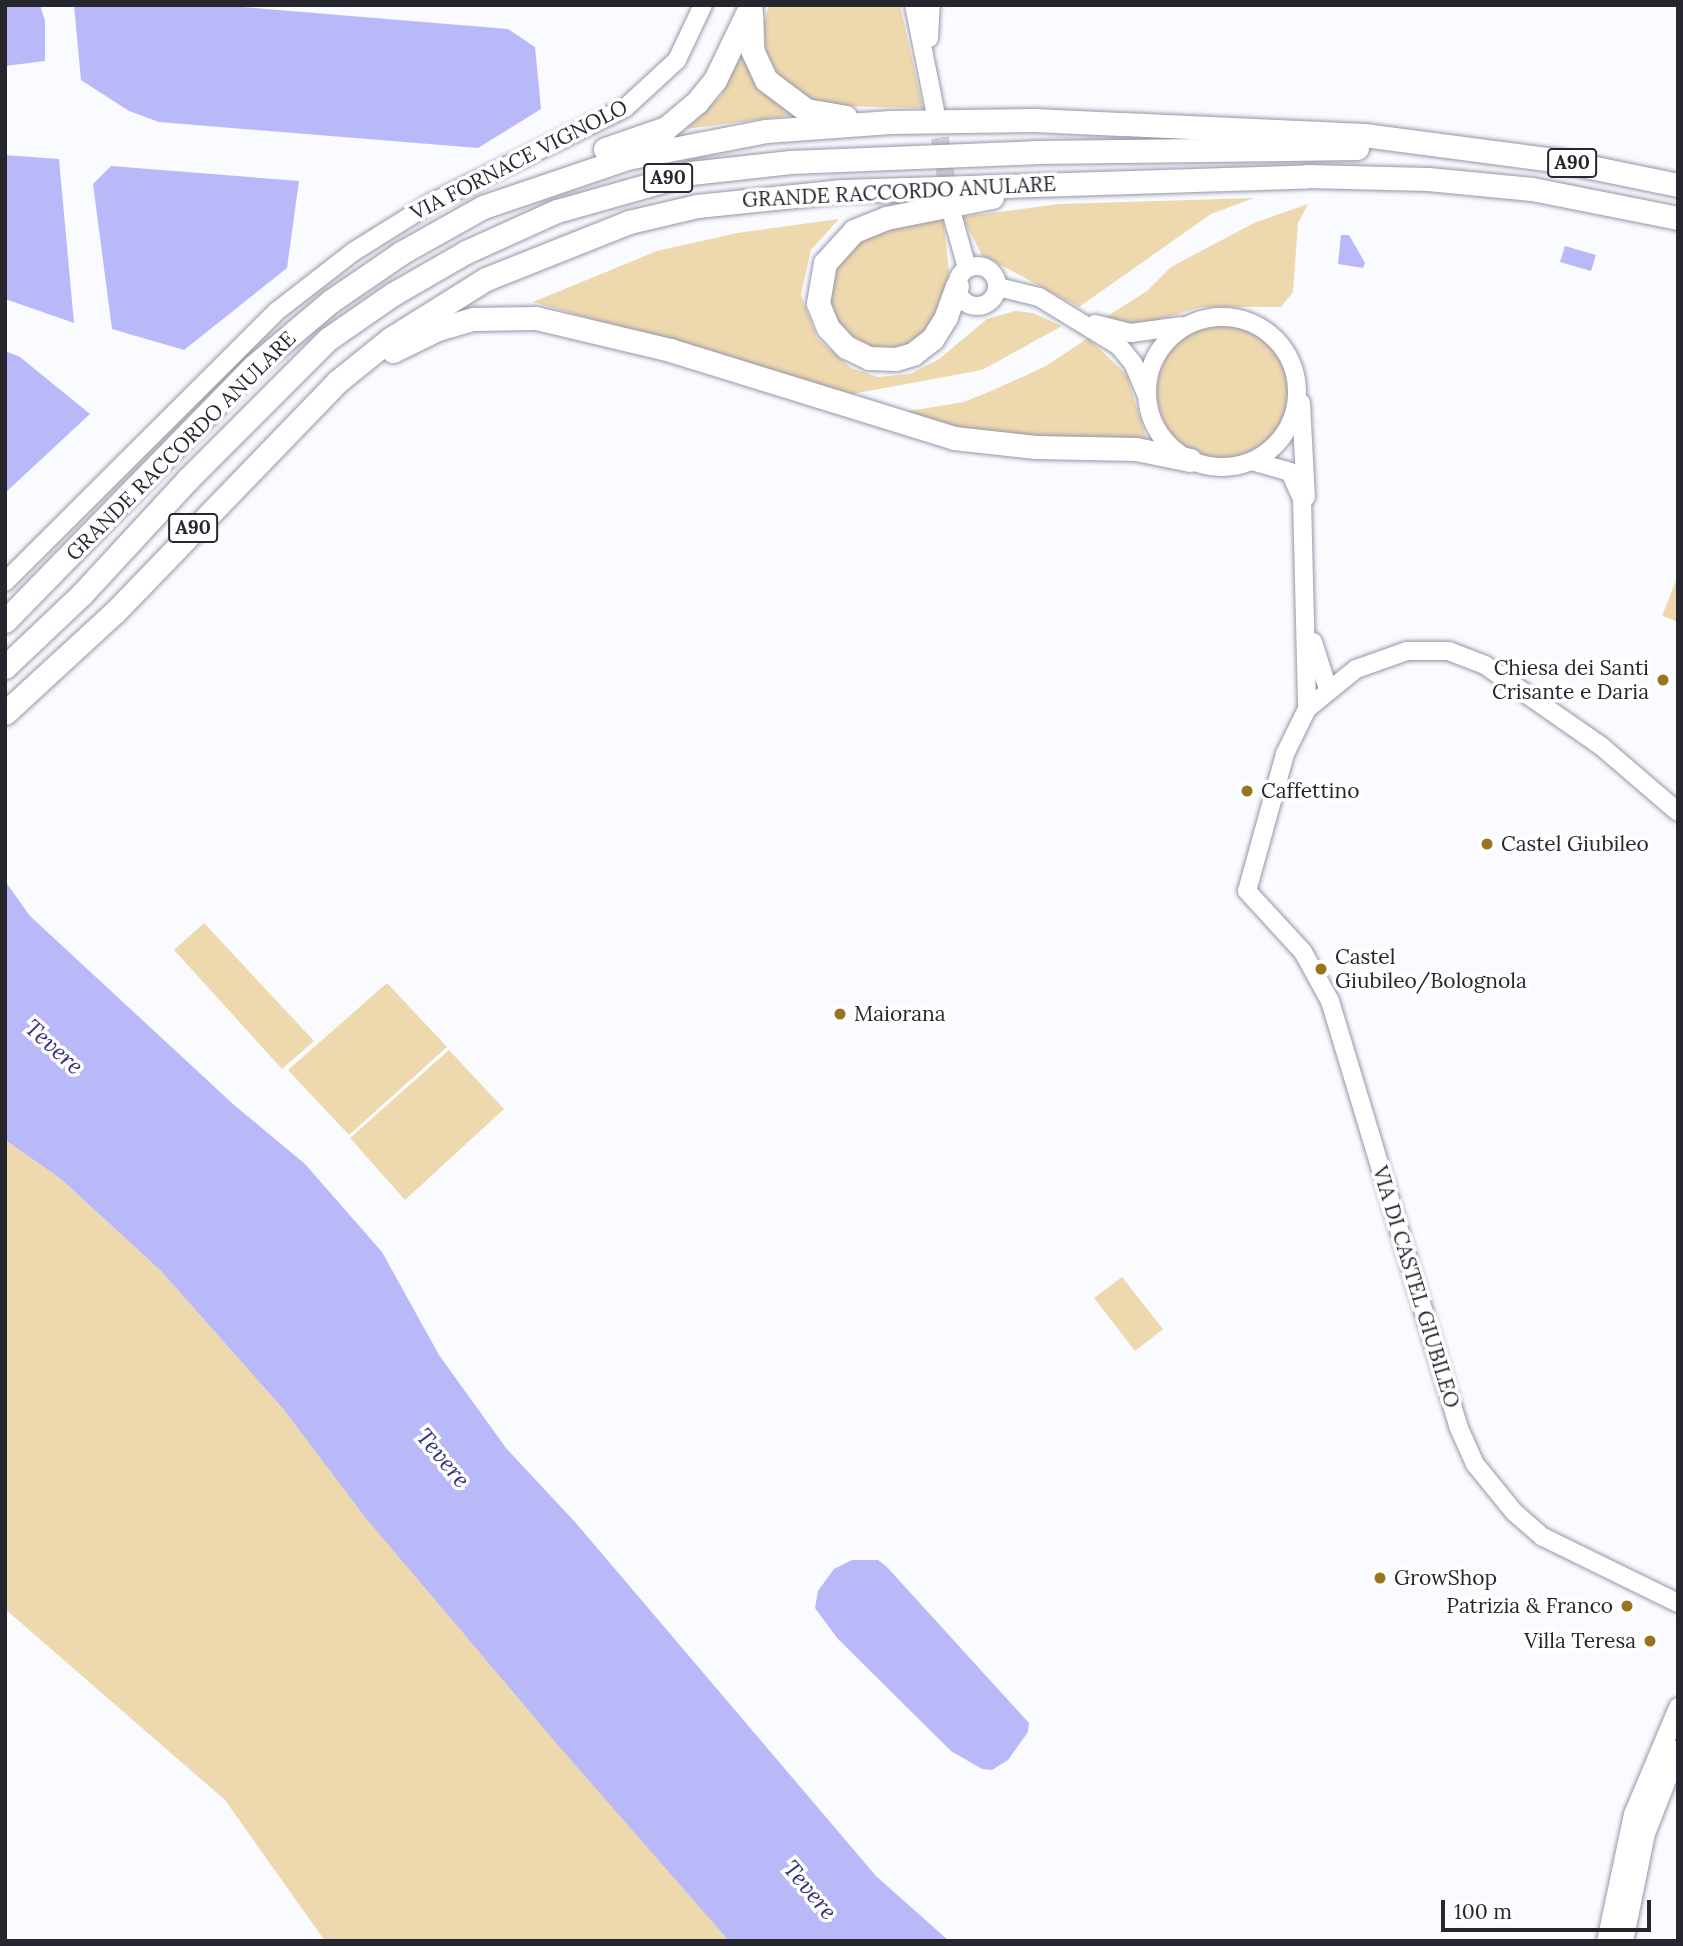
<!DOCTYPE html>
<html>
<head>
<meta charset="utf-8">
<style>
  body { margin:0 }
  #map { position:relative; width:1683px; height:1946px; overflow:hidden; background:#fafbff; font-family:Lora,serif }
  div>[style] { position:absolute }
  .green>* { inset:0; background:#eed8ae }
  .round { border-radius:50% }
  .water>* { inset:0; background:#b9b8f9 }
  .secondary-tunnel>* { height:18px; margin-top:-9px; transform-origin:0; background:repeating-linear-gradient(90deg,#d0d0d5 0 18px,transparent 0 27px) }
  .roads { filter:drop-shadow(0 0 2px #9596a9) drop-shadow(0 0 2px #9596a9) }
  .secondary>* { height:18px; margin:-9px; padding:0 9px; transform-origin:9px; border-radius:9px; background:#fff }
  .secondary>.ring { margin:-9px; padding:0; box-sizing:content-box; background:none; border:18px solid #fff; border-radius:50% }
  .primary>* { height:19px; margin:-9.5px; padding:0 9.5px; transform-origin:9.5px; border-radius:9.5px; background:#fff }
  .highway>* { height:23px; margin:-11.5px; padding:0 11.5px; transform-origin:11.5px; border-radius:11.5px; background:#fff }
  .dots>* { width:19px; height:19px; translate:-50% -50%; box-sizing:border-box; border:4px solid #fff; border-radius:50% }
  span { translate:-50% -50%; white-space:nowrap; text-align:center; line-height:1.15; -webkit-text-stroke:7px #fff; paint-order:stroke }
  .shield-label span { padding:2px 5px; background:#fff; border:2px solid; border-radius:5px; -webkit-text-stroke-width:0 }
  .shield-label { font-size:19px; color:#26262e; font-weight:700 }
  .street-label { font-size:21px; color:#26262e }
  .poi-label { font-size:21px; color:#26262e }
  .right { translate:-100% -50%; text-align:right }
  .left { translate:0 -50%; text-align:left }
  .water-label { font-size:23px; color:#382e78; font-style:italic }
  .frame { position:absolute; inset:0; border:7px solid #26262e; pointer-events:none }
  .scale { position:absolute; left:1441px; top:1900px; width:210px; height:32px; box-sizing:border-box; border:4px solid #26262e; border-top:0; padding-left:9px; font-size:21px; line-height:24px; white-space:nowrap; color:#26262e; -webkit-text-stroke:5px #fff; paint-order:stroke }
</style>
</head>
<body>
<div id="map">
  <div class="green">
    <i style="clip-path:polygon(769px 5px,900px 5px,923px 108px,834px 106px,808px 99px,779px 76px,766px 52px,764px 24px)"></i>
    <i style="clip-path:polygon(745px 41px,799px 114px,687px 129px,721px 96px)"></i>
    <i style="clip-path:polygon(1254px 198px,1211px 214px,1079px 307px,982px 255px,962px 217px,1059px 204px)"></i>
    <i style="clip-path:polygon(1308px 204px,1298px 223px,1293px 292px,1281px 307px,1201px 307px,1140px 325px,1118px 324px,1106px 317px,1147px 291px,1171px 267px,1254px 223px)"></i>
    <i style="clip-path:polygon(943px 217px,949px 272px,943px 310px,910px 348px,862px 347px,830px 318px,827px 286px,842px 252px,872px 232px)"></i>
    <i style="clip-path:polygon(839px 219px,811px 250px,801px 295px,817px 338px,851px 368px,878px 377px,910px 374px,939px 359px,987px 319px,1015px 311px,1033px 313px,1062px 326px,982px 370px,852px 394px,533px 302px,657px 251px,737px 233px)"></i>
    <i class="round" style="left:1157px;top:326px;width:132px;height:132px"></i>
    <i style="clip-path:polygon(1088px 338px,1127px 375px,1147px 441px,972px 433px,897px 413px,964px 402px,991px 391px,1046px 366px)"></i>
    <i style="clip-path:polygon(1678px 575px,1678px 622px,1662px 616px)"></i>
    <i style="clip-path:polygon(204px 923px,314px 1041px,282px 1069px,174px 950px)"></i>
    <i style="clip-path:polygon(387px 983px,447px 1047px,349px 1135px,288px 1070px)"></i>
    <i style="clip-path:polygon(449px 1050px,504px 1109px,405px 1200px,350px 1138px)"></i>
    <i style="clip-path:polygon(5px 1140px,61px 1179px,161px 1271px,285px 1411px,457px 1626px,729px 1941px,325px 1941px,225px 1800px,5px 1609px)"></i>
    <i style="clip-path:polygon(1122px 1277px,1163px 1329px,1135px 1351px,1094px 1298px)"></i>
  </div>
  <div class="water">
    <i style="clip-path:polygon(5px 5px,40px 5px,45px 21px,45px 61px,5px 66px)"></i>
    <i style="clip-path:polygon(74px 5px,219px 5px,508px 29px,535px 47px,541px 109px,478px 148px,159px 122px,129px 111px,81px 80px)"></i>
    <i style="clip-path:polygon(5px 155px,59px 159px,74px 323px,5px 299px)"></i>
    <i style="clip-path:polygon(111px 166px,299px 181px,287px 268px,184px 350px,112px 329px,93px 184px)"></i>
    <i style="clip-path:polygon(1341px 235px,1349px 235px,1365px 263px,1363px 268px,1338px 264px)"></i>
    <i style="clip-path:polygon(1565px 246px,1596px 255px,1591px 271px,1560px 262px)"></i>
    <i style="clip-path:polygon(5px 351px,20px 357px,90px 414px,5px 493px)"></i>
    <i style="clip-path:polygon(5px 881px,30px 916px,233px 1104px,305px 1164px,382px 1252px,439px 1355px,506px 1448px,575px 1522px,876px 1876px,949px 1941px,729px 1941px,557px 1744px,365px 1517px,285px 1411px,161px 1271px,61px 1179px,5px 1140px)"></i>
    <i style="clip-path:polygon(852px 1560px,878px 1560px,886px 1566px,1029px 1723px,1028px 1732px,1008px 1760px,992px 1770px,982px 1769px,951px 1751px,838px 1639px,815px 1608px,818px 1591px,834px 1569px)"></i>
  </div>
  <div class="secondary-tunnel">
    <i style="left:936px;top:111px;width:87px;rotate:81.4deg"></i>
  </div>
  <div class="roads">
    <div class="secondary">
      <i style="left:914px;top:5px;width:107px;rotate:78.7deg"></i>
      <i style="left:929px;top:38px;width:33px;rotate:-87deg"></i>
      <i style="left:953px;top:218px;width:52px;rotate:74.4deg"></i>
      <i class="ring" style="left:957px;top:266px;width:22px;height:22px"></i>
      <i style="left:998px;top:287px;width:42px;rotate:13.7deg"></i>
      <i style="left:1039px;top:297px;width:94px;rotate:31.5deg"></i>
      <i style="left:1119px;top:346px;width:22px;rotate:51deg"></i>
      <i style="left:1133px;top:363px;width:34px;rotate:67deg"></i>
      <i class="ring" style="left:1147px;top:317px;width:132px;height:132px"></i>
      <i style="left:1095px;top:324px;width:37px;rotate:14deg"></i>
      <i style="left:1131px;top:333px;width:50px;rotate:-8deg"></i>
      <i style="left:1301px;top:403px;width:94px;rotate:87deg"></i>
      <i style="left:1252px;top:461px;width:40px;rotate:16deg"></i>
      <i style="left:1290px;top:472px;width:30px;rotate:66deg"></i>
      <i style="left:1302px;top:499px;width:210px;rotate:88.6deg"></i>
      <i style="left:5px;top:582px;width:384px;rotate:-44.9deg"></i>
      <i style="left:277px;top:311px;width:96px;rotate:-37.8deg"></i>
      <i style="left:353px;top:252px;width:94px;rotate:-32deg"></i>
      <i style="left:433px;top:202px;width:214px;rotate:-26.1deg"></i>
      <i style="left:625px;top:108px;width:71px;rotate:-42.7deg"></i>
      <i style="left:677px;top:60px;width:61px;rotate:-64.7deg"></i>
      <i style="left:1313px;top:642px;width:49px;rotate:72.3deg"></i>
      <i style="left:1678px;top:812px;width:101px;rotate:-139.4deg"></i>
      <i style="left:1601px;top:746px;width:141px;rotate:-145.1deg"></i>
      <i style="left:1485px;top:665px;width:39px;rotate:-159deg"></i>
      <i style="left:1449px;top:651px;width:42px;rotate:180deg"></i>
      <i style="left:1407px;top:651px;width:54px;rotate:160.6deg"></i>
      <i style="left:1356px;top:669px;width:63px;rotate:140.8deg"></i>
      <i style="left:1307px;top:709px;width:50px;rotate:116.1deg"></i>
      <i style="left:1285px;top:754px;width:142px;rotate:105.5deg"></i>
      <i style="left:1247px;top:891px;width:83px;rotate:47.4deg"></i>
      <i style="left:1303px;top:952px;width:56px;rotate:61.1deg"></i>
      <i style="left:1330px;top:1001px;width:444px;rotate:73.2deg"></i>
      <i style="left:1458px;top:1426px;width:42px;rotate:65.9deg"></i>
      <i style="left:1475px;top:1464px;width:62px;rotate:50.9deg"></i>
      <i style="left:1514px;top:1512px;width:38px;rotate:41deg"></i>
      <i style="left:1543px;top:1537px;width:150px;rotate:26.1deg"></i>
    </div>
    <div class="primary">
      <i style="left:1606px;top:1941px;width:130px;rotate:-78deg"></i>
      <i style="left:1633px;top:1814px;width:116px;rotate:-67.2deg"></i>
      <i style="left:1623px;top:1941px;width:110px;rotate:-78.5deg"></i>
      <i style="left:1645px;top:1833px;width:90px;rotate:-68.6deg"></i>
    </div>
    <div class="highway">
      <i style="left:751px;top:12px;width:38px;rotate:88deg"></i>
      <i style="left:752px;top:50px;width:33px;rotate:65deg"></i>
      <i style="left:766px;top:80px;width:50px;rotate:36.9deg"></i>
      <i style="left:806px;top:110px;width:40px;rotate:10deg"></i>
      <i style="left:605px;top:149px;width:65px;rotate:-19deg"></i>
      <i style="left:666px;top:128px;width:40px;rotate:-40deg"></i>
      <i style="left:697px;top:102px;width:28px;rotate:-51deg"></i>
      <i style="left:715px;top:80px;width:83px;rotate:-64.4deg"></i>
      <i style="left:957px;top:286px;width:33px;rotate:110deg"></i>
      <i style="left:946px;top:317px;width:26px;rotate:122deg"></i>
      <i style="left:932px;top:339px;width:24px;rotate:142deg"></i>
      <i style="left:913px;top:354px;width:18px;rotate:164deg"></i>
      <i style="left:896px;top:359px;width:27px;rotate:-178deg"></i>
      <i style="left:869px;top:358px;width:25px;rotate:-154deg"></i>
      <i style="left:846px;top:347px;width:26px;rotate:-133deg"></i>
      <i style="left:828px;top:328px;width:27px;rotate:-112deg"></i>
      <i style="left:818px;top:303px;width:41px;rotate:-80.1deg"></i>
      <i style="left:825px;top:263px;width:43px;rotate:-47.8deg"></i>
      <i style="left:854px;top:231px;width:35px;rotate:-22deg"></i>
      <i style="left:886px;top:218px;width:108px;rotate:-11.2deg"></i>
      <i style="left:393px;top:351px;width:50px;rotate:-26.1deg"></i>
      <i style="left:438px;top:329px;width:37px;rotate:-16deg"></i>
      <i style="left:474px;top:319px;width:62px;rotate:-0.9deg"></i>
      <i style="left:536px;top:318px;width:138px;rotate:13.4deg"></i>
      <i style="left:670px;top:350px;width:297px;rotate:17.2deg"></i>
      <i style="left:954px;top:438px;width:82px;rotate:6.3deg"></i>
      <i style="left:1036px;top:447px;width:100px;rotate:1.1deg"></i>
      <i style="left:1136px;top:449px;width:55px;rotate:11.5deg"></i>
      <i style="left:5px;top:621px;width:356px;rotate:-45.7deg"></i>
      <i style="left:254px;top:366px;width:101px;rotate:-40.2deg"></i>
      <i style="left:331px;top:301px;width:85px;rotate:-34.4deg"></i>
      <i style="left:401px;top:253px;width:94px;rotate:-29.3deg"></i>
      <i style="left:483px;top:207px;width:152px;rotate:-18.8deg"></i>
      <i style="left:627px;top:158px;width:142px;rotate:-11deg"></i>
      <i style="left:766px;top:131px;width:124px;rotate:-4.2deg"></i>
      <i style="left:890px;top:122px;width:144px;rotate:-0.8deg"></i>
      <i style="left:1034px;top:120px;width:330px;rotate:2.6deg"></i>
      <i style="left:1364px;top:135px;width:199px;rotate:7.5deg"></i>
      <i style="left:1561px;top:161px;width:119px;rotate:11.6deg"></i>
      <i style="left:5px;top:667px;width:105px;rotate:-43.5deg"></i>
      <i style="left:81px;top:595px;width:158px;rotate:-47.3deg"></i>
      <i style="left:188px;top:479px;width:198px;rotate:-45deg"></i>
      <i style="left:328px;top:339px;width:79px;rotate:-34.7deg"></i>
      <i style="left:393px;top:294px;width:84px;rotate:-29.9deg"></i>
      <i style="left:466px;top:252px;width:100px;rotate:-24.3deg"></i>
      <i style="left:557px;top:211px;width:139px;rotate:-15.8deg"></i>
      <i style="left:691px;top:173px;width:100px;rotate:-6.3deg"></i>
      <i style="left:790px;top:162px;width:245px;rotate:-2.3deg"></i>
      <i style="left:1035px;top:152px;width:322px;rotate:-0.7deg"></i>
      <i style="left:5px;top:713px;width:149px;rotate:-42.6deg"></i>
      <i style="left:115px;top:612px;width:321px;rotate:-46deg"></i>
      <i style="left:338px;top:381px;width:67px;rotate:-38.9deg"></i>
      <i style="left:390px;top:339px;width:113px;rotate:-32deg"></i>
      <i style="left:486px;top:279px;width:154px;rotate:-21.7deg"></i>
      <i style="left:629px;top:222px;width:70px;rotate:-13.2deg"></i>
      <i style="left:697px;top:206px;width:146px;rotate:-5.9deg"></i>
      <i style="left:842px;top:191px;width:465px;rotate:-1.8deg"></i>
      <i style="left:1307px;top:176px;width:121px;rotate:1.4deg"></i>
      <i style="left:1428px;top:179px;width:104px;rotate:5.5deg"></i>
      <i style="left:1532px;top:189px;width:149px;rotate:11.2deg"></i>
    </div>
  </div>
  <div class="dots">
    <i style="left:1663px;top:680px;background:#99741f"></i>
    <i style="left:1247px;top:791px;background:#99741f"></i>
    <i style="left:1487px;top:844px;background:#99741f"></i>
    <i style="left:1321px;top:969px;background:#99741f"></i>
    <i style="left:840px;top:1014px;background:#99741f"></i>
    <i style="left:1380px;top:1578px;background:#99741f"></i>
    <i style="left:1627px;top:1606px;background:#99741f"></i>
    <i style="left:1650px;top:1641px;background:#99741f"></i>
  </div>
  <div class="shield-label">
    <span style="left:1572px;top:163px">A90</span>
    <span style="left:668px;top:178px">A90</span>
    <span style="left:193px;top:528px">A90</span>
  </div>
  <div class="street-label">
    <span style="left:519px;top:160px;rotate:-27deg">VIA FORNACE VIGNOLO</span>
    <span style="left:899px;top:192px;rotate:-3deg">GRANDE RACCORDO ANULARE</span>
    <span style="left:181px;top:446px;rotate:-45deg">GRANDE RACCORDO ANULARE</span>
    <span style="left:1416px;top:1287px;rotate:73deg">VIA DI CASTEL GIUBILEO</span>
  </div>
  <div class="poi-label">
    <span class="right" style="left:1649px;top:680px">Chiesa dei Santi<br>Crisante e Daria</span>
    <span class="left" style="left:1261px;top:791px">Caffettino</span>
    <span class="left" style="left:1501px;top:844px">Castel Giubileo</span>
    <span class="left" style="left:1335px;top:969px">Castel<br>Giubileo/Bolognola</span>
    <span class="left" style="left:854px;top:1014px">Maiorana</span>
    <span class="left" style="left:1394px;top:1578px">GrowShop</span>
    <span class="right" style="left:1613px;top:1606px">Patrizia &amp; Franco</span>
    <span class="right" style="left:1636px;top:1641px">Villa Teresa</span>
  </div>
  <div class="water-label">
    <span style="left:54px;top:1047px;rotate:42deg">Tevere</span>
    <span style="left:443px;top:1458px;rotate:50deg">Tevere</span>
    <span style="left:810px;top:1890px;rotate:50deg">Tevere</span>
  </div>
  <div class="frame"></div>
  <div class="scale">100 m</div>
</div>
</body>
</html>
